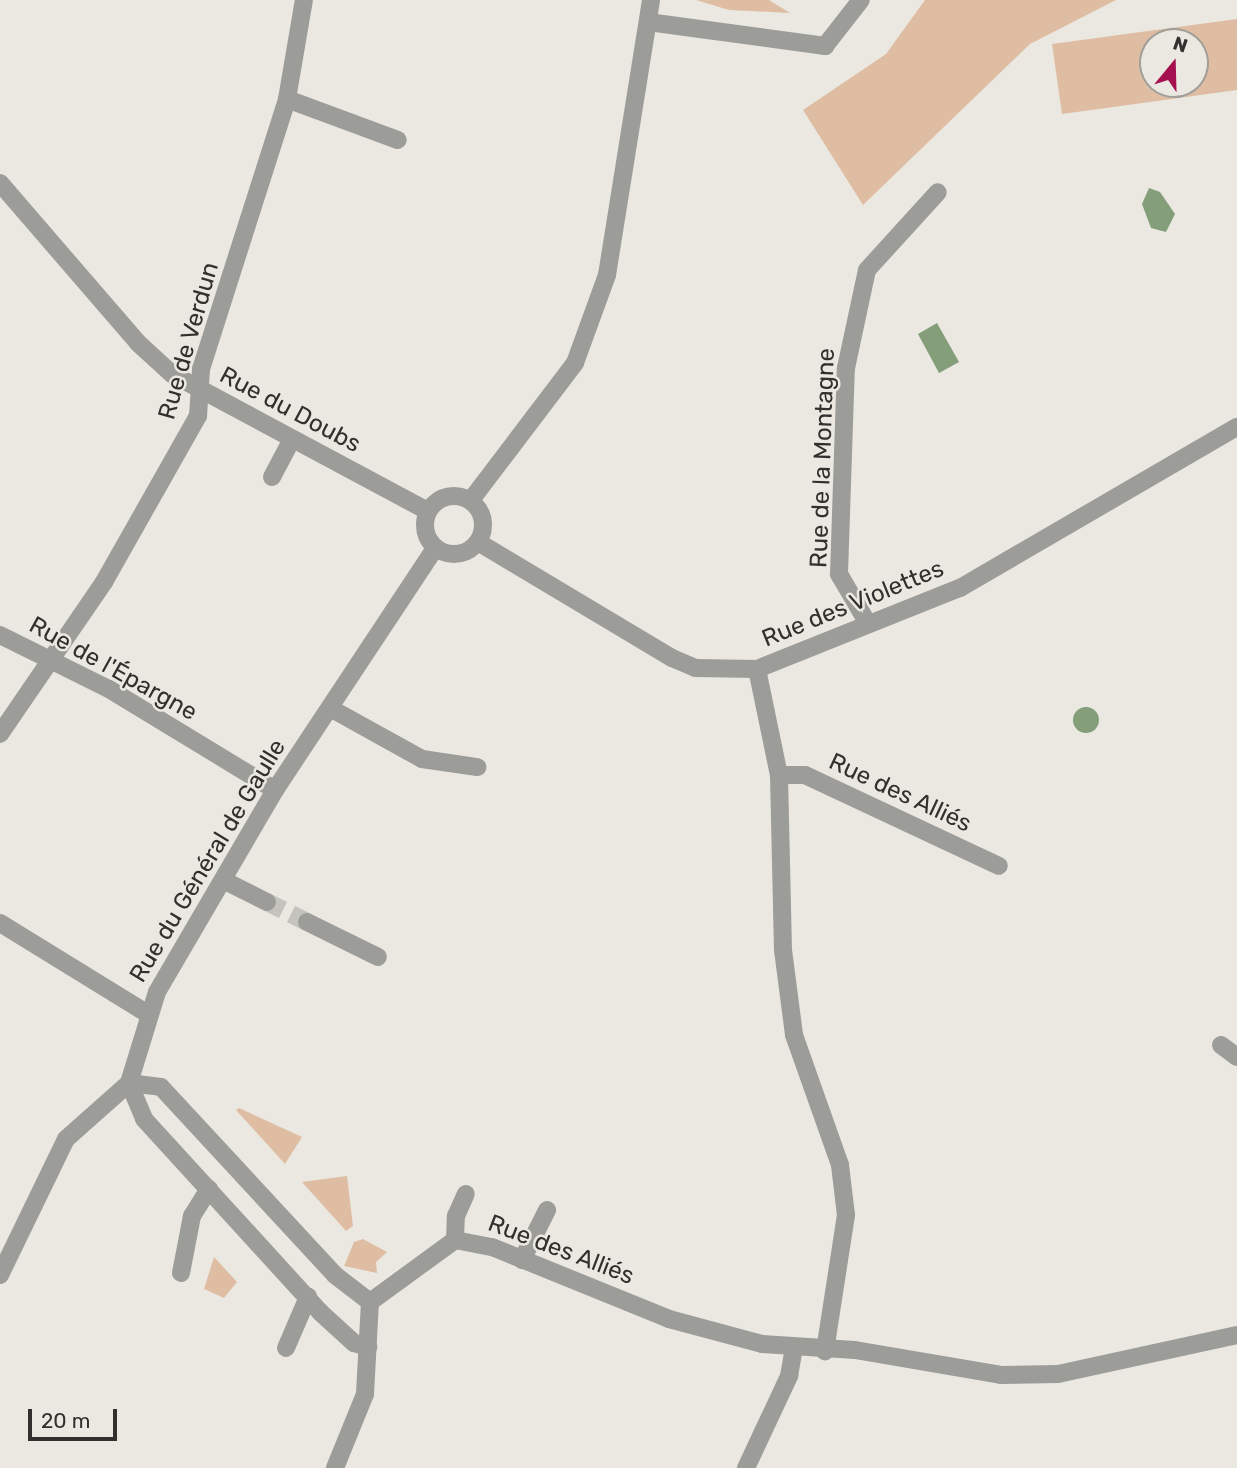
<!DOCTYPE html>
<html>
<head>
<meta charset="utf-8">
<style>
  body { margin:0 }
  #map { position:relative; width:1237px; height:1468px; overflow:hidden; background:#eae8e1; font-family:Rubik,sans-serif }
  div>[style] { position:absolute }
  .green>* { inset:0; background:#dfbda2 }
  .water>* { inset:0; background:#849e79 }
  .round { border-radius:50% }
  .minor-tunnel>* { height:18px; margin-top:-9px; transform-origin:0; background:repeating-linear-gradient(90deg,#c5c3bd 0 18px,transparent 0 27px) }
  .minor>* { height:18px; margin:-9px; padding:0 9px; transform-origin:9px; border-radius:9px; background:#9c9c99 }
  .minor>.ring { margin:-9px; padding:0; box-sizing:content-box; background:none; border:18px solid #9c9c99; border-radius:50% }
  span { translate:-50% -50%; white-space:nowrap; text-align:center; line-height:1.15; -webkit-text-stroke:5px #eae8e1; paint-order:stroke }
  .street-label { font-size:24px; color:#31302e }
  .north { position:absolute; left:1139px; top:28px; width:70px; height:70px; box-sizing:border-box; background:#eae8e1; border:2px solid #a09e99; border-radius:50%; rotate:19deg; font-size:19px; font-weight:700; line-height:28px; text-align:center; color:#31302e }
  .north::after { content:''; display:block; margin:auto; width:24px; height:32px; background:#a41050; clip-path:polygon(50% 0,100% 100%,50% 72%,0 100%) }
  .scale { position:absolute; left:28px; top:1409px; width:89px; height:32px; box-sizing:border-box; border:4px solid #31302e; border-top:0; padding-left:9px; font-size:21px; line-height:24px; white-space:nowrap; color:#31302e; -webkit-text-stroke:5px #eae8e1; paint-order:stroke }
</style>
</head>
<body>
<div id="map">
  <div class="green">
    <i style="clip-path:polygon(696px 0,769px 0,790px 13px,729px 10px)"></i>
    <i style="clip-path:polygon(925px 0,1116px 0,1030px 44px,863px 205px,803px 110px,886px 54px)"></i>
    <i style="clip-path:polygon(evenodd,1237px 19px,1237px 90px,1062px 114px,1052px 44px,1237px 19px,1153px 42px,1195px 42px,1195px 84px,1153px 84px,1153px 42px)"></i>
    <i style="clip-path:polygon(239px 1108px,302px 1137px,285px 1164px,236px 1110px)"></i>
    <i style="clip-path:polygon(347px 1176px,353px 1226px,346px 1231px,302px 1182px)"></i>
    <i style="clip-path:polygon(363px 1239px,387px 1252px,376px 1262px,377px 1273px,344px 1266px,354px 1242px)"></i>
    <i style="clip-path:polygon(214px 1257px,237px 1282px,224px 1298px,204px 1289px)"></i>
  </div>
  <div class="water">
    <i style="clip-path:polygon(1149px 188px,1160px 192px,1175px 214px,1166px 232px,1151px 228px,1142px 204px)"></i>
    <i style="clip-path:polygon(937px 323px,959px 362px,939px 373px,918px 334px)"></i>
    <i class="round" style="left:1073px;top:707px;width:26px;height:26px"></i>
  </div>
  <div class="minor-tunnel">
    <i style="left:267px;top:902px;width:45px;rotate:26.6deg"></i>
  </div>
  <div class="minor">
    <i style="left:648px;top:22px;width:179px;rotate:7.7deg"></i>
    <i style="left:825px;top:46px;width:58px;rotate:-52deg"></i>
    <i style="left:287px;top:99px;width:118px;rotate:20.3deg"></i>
    <i style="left:0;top:183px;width:211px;rotate:49.2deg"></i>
    <i style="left:138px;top:343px;width:46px;rotate:42.4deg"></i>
    <i style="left:172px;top:374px;width:290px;rotate:28.2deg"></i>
    <i style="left:272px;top:477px;width:43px;rotate:-62.2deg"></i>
    <i class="ring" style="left:425px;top:496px;width:40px;height:40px"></i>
    <i style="left:471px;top:500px;width:172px;rotate:-52.8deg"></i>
    <i style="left:575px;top:363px;width:94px;rotate:-70deg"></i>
    <i style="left:607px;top:275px;width:278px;rotate:-80.9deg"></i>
    <i style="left:478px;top:542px;width:226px;rotate:30.9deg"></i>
    <i style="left:672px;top:658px;width:25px;rotate:23deg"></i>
    <i style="left:695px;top:668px;width:62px;rotate:0.9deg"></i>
    <i style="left:757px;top:669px;width:219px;rotate:-21.8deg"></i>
    <i style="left:960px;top:588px;width:320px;rotate:-30.2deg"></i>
    <i style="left:867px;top:622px;width:56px;rotate:-120.3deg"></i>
    <i style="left:839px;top:574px;width:206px;rotate:-88.1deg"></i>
    <i style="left:846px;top:368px;width:100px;rotate:-77.9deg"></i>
    <i style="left:867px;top:270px;width:105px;rotate:-47.7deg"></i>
    <i style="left:0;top:635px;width:122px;rotate:26.4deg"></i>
    <i style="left:109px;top:689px;width:194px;rotate:31.3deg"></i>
    <i style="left:757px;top:669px;width:108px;rotate:78.3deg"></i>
    <i style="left:779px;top:775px;width:175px;rotate:88.7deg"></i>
    <i style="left:783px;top:950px;width:86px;rotate:82.6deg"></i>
    <i style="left:794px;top:1035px;width:138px;rotate:70.5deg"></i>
    <i style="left:840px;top:1165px;width:50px;rotate:83.2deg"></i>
    <i style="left:846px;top:1215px;width:138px;rotate:98.8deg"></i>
    <i style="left:330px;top:708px;width:105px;rotate:29deg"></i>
    <i style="left:422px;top:759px;width:56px;rotate:8.3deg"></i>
    <i style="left:0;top:734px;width:184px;rotate:-55.6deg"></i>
    <i style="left:104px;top:582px;width:191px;rotate:-60.5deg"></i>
    <i style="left:198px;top:416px;width:47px;rotate:-86.3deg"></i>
    <i style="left:201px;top:369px;width:283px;rotate:-72.3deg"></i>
    <i style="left:287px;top:99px;width:100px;rotate:-80.3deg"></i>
    <i style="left:779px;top:775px;width:26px"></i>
    <i style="left:805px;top:775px;width:214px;rotate:25.1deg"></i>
    <i style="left:223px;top:880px;width:49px;rotate:26.6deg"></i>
    <i style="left:307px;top:922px;width:79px;rotate:26.2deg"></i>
    <i style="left:0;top:923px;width:174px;rotate:31.6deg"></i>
    <i style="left:1221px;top:1045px;width:20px;rotate:37deg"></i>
    <i style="left:129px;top:1083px;width:39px;rotate:67deg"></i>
    <i style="left:144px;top:1119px;width:261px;rotate:47.6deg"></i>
    <i style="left:320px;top:1312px;width:46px;rotate:42.4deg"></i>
    <i style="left:354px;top:1343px;width:15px;rotate:16deg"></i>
    <i style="left:129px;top:1083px;width:32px;rotate:7deg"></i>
    <i style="left:161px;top:1087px;width:256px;rotate:47.2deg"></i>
    <i style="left:335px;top:1275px;width:44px;rotate:37.6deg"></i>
    <i style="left:455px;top:1240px;width:24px;rotate:-88deg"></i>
    <i style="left:456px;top:1216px;width:24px;rotate:-66deg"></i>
    <i style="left:522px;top:1260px;width:56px;rotate:-63.4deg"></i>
    <i style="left:181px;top:1273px;width:58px;rotate:-79.1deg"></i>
    <i style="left:192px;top:1216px;width:32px;rotate:-58deg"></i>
    <i style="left:0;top:1275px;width:151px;rotate:-64.1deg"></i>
    <i style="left:66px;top:1139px;width:84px;rotate:-41.6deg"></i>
    <i style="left:129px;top:1083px;width:95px;rotate:-72.9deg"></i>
    <i style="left:157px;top:992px;width:234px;rotate:-59.7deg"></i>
    <i style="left:275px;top:790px;width:290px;rotate:-56.5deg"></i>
    <i style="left:370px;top:1302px;width:105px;rotate:-36.1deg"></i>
    <i style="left:455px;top:1240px;width:38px;rotate:11deg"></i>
    <i style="left:492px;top:1247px;width:191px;rotate:22.1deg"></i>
    <i style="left:669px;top:1319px;width:96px;rotate:15deg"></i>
    <i style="left:762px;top:1344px;width:93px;rotate:3.7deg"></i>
    <i style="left:855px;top:1350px;width:148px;rotate:9.7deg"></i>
    <i style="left:1001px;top:1375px;width:57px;rotate:-1deg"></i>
    <i style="left:1058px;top:1374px;width:183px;rotate:-12.3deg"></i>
    <i style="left:286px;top:1348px;width:56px;rotate:-66.7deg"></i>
    <i style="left:335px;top:1468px;width:80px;rotate:-67.9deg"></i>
    <i style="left:365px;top:1394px;width:92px;rotate:-86.9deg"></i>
    <i style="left:746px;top:1468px;width:102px;rotate:-64.9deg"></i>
    <i style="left:789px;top:1376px;width:27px;rotate:-80deg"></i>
  </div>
  <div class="street-label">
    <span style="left:189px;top:341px;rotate:-74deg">Rue de Verdun</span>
    <span style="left:290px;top:410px;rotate:28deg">Rue du Doubs</span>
    <span style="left:823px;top:458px;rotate:-88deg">Rue de la Montagne</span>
    <span style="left:853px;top:604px;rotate:-22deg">Rue des Violettes</span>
    <span style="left:113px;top:669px;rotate:29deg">Rue de l'Épargne</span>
    <span style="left:900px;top:793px;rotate:25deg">Rue des Alliés</span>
    <span style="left:208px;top:861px;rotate:-59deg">Rue du Général de Gaulle</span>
    <span style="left:561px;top:1250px;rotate:21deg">Rue des Alliés</span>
  </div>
  <div class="north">N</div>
  <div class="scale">20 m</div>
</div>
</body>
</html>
